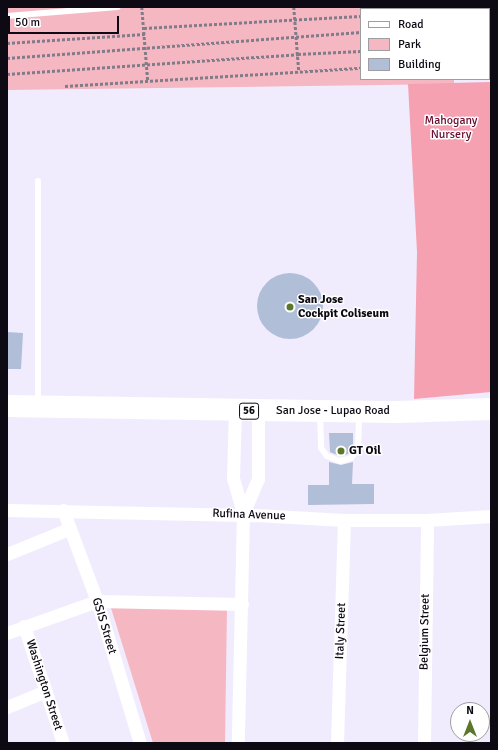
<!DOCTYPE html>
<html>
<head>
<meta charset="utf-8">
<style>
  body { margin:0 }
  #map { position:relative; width:498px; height:750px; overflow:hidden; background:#f1ecfd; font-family:Signika,sans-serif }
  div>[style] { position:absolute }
  .green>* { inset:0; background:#f5b7c2 }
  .forest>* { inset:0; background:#f5a1b2 }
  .building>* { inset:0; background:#b0bed7 }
  .round { border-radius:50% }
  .path>* { height:2.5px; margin-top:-1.25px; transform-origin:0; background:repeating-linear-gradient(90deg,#807c89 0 3px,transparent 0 5px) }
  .service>* { height:6px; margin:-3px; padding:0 3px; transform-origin:3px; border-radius:3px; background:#fff }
  .minor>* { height:13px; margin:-6.5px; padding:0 6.5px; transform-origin:6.5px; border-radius:6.5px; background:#fff }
  .trunk>* { height:22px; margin:-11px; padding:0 11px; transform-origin:11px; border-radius:11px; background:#fff }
  .dots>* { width:11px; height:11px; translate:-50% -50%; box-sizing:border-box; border:2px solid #fff; border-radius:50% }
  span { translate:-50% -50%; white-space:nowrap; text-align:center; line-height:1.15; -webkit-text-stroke:3px #fff; paint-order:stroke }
  .shield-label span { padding:1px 3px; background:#fff; border:1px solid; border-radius:3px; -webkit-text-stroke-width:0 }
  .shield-label { font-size:11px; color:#0d0a13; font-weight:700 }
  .park-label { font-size:12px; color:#690b2d }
  .poi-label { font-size:12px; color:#0d0a13; font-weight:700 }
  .left { translate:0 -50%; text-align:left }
  .street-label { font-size:12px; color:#0d0a13 }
  .frame { position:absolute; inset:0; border:8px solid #0d0a13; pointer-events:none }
  .legend { position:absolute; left:360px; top:8px; width:130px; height:72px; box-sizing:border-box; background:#fff; border:1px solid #9e9da1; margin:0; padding:5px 7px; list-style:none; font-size:12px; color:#0d0a13 }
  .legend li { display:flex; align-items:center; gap:8px; height:20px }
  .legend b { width:20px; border:1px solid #9e9da1 }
  .north { position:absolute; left:450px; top:702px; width:40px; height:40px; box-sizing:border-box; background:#fff; border:1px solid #9e9da1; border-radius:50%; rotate:0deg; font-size:11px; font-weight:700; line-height:16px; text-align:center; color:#0d0a13 }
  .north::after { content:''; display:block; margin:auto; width:14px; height:18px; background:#5c772a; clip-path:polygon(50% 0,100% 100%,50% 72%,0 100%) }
  .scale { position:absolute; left:8px; top:16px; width:111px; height:18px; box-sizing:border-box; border:2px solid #0d0a13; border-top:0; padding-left:5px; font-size:12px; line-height:14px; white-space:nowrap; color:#0d0a13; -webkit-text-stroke:3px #fff; paint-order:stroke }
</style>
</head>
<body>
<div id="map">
  <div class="green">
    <i style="clip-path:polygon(7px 7px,454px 7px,454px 9px,361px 9px,361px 79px,454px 79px,454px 84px,7px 90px)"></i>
    <i style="clip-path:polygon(111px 608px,227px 608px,225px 743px,153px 743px)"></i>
  </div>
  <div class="forest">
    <i style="clip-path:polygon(491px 82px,491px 392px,414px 399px,417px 252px,408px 84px)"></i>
  </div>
  <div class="building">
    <i class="round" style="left:257px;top:273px;width:66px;height:66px"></i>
    <i style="clip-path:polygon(7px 332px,23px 333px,21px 369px,7px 369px)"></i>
    <i style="clip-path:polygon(329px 433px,353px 433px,353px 449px,348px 454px,340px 456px,330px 452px)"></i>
    <i style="clip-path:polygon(329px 462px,341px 465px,353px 462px,352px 484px,374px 484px,374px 504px,308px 505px,308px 485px,329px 485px)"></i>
  </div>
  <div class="path">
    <i style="left:142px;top:7px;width:74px;rotate:85.4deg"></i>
    <i style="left:294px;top:7px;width:65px;rotate:85.6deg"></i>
    <i style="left:447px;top:7px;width:2px;rotate:90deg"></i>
    <i style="left:144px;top:28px;width:217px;rotate:-3.2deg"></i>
    <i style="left:7px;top:43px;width:138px;rotate:-3.7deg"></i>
    <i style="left:7px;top:58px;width:355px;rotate:-4.2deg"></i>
    <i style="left:7px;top:74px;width:292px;rotate:-3.9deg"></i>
    <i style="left:298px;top:54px;width:63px;rotate:-2.7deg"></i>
    <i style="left:65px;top:86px;width:297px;rotate:-3.5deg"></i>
  </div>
  <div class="service">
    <i style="left:7px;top:16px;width:111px;rotate:-4.6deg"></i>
    <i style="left:38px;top:181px;width:223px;rotate:90deg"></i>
    <i style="left:320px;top:414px;width:34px;rotate:88deg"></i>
    <i style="left:321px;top:448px;width:10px;rotate:53deg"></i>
    <i style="left:327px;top:456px;width:14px;rotate:21deg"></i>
    <i style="left:340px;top:461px;width:11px;rotate:-15deg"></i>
    <i style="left:351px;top:458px;width:11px;rotate:-52deg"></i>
    <i style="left:358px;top:449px;width:34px;rotate:-88deg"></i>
  </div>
  <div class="minor">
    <i style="left:235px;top:410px;width:68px;rotate:91.7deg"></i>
    <i style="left:233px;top:478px;width:37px;rotate:74deg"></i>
    <i style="left:243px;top:514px;width:229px;rotate:91.3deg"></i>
    <i style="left:7px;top:510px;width:249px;rotate:1.2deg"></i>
    <i style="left:256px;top:515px;width:88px;rotate:3.3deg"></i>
    <i style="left:344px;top:520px;width:83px"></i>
    <i style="left:427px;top:520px;width:64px;rotate:-3.6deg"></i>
    <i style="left:63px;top:510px;width:97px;rotate:69.5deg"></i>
    <i style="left:97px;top:601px;width:148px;rotate:73.2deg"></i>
    <i style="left:243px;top:514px;width:38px;rotate:-67deg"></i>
    <i style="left:258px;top:479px;width:68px;rotate:-90deg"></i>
    <i style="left:7px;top:554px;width:67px;rotate:-22deg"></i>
    <i style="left:24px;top:626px;width:123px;rotate:71.6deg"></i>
    <i style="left:7px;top:633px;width:96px;rotate:-19.6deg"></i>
    <i style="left:97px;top:601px;width:145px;rotate:1.2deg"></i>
    <i style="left:7px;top:707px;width:42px;rotate:-22.3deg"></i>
    <i style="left:337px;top:743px;width:223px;rotate:-88.2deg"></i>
    <i style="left:424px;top:743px;width:223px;rotate:-89.2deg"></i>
  </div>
  <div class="trunk">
    <i style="left:7px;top:406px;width:390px;rotate:0.9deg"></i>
    <i style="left:397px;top:412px;width:94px;rotate:-1.8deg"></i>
  </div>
  <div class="dots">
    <i style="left:290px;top:307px;background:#5c772a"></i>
    <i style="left:341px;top:451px;background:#5c772a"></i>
  </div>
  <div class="shield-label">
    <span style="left:249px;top:411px">56</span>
  </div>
  <div class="park-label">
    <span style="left:451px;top:128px">Mahogany<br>Nursery</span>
  </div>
  <div class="poi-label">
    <span class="left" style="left:298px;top:307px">San Jose<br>Cockpit Coliseum</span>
    <span class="left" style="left:349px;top:451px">GT Oil</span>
  </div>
  <div class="street-label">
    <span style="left:333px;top:411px">San Jose - Lupao Road</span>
    <span style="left:249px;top:515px;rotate:2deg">Rufina Avenue</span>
    <span style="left:104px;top:626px;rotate:73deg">GSIS Street</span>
    <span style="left:341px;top:631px;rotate:-88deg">Italy Street</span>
    <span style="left:425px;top:632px;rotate:-89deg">Belgium Street</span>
    <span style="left:44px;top:685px;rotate:72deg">Washington Street</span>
  </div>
  <div class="frame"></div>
  <ul class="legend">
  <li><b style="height:5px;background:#fff"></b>Road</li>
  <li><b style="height:11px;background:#f5b7c2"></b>Park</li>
  <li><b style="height:11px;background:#b0bed7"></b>Building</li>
  </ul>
  <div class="north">N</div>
  <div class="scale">50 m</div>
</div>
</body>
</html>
